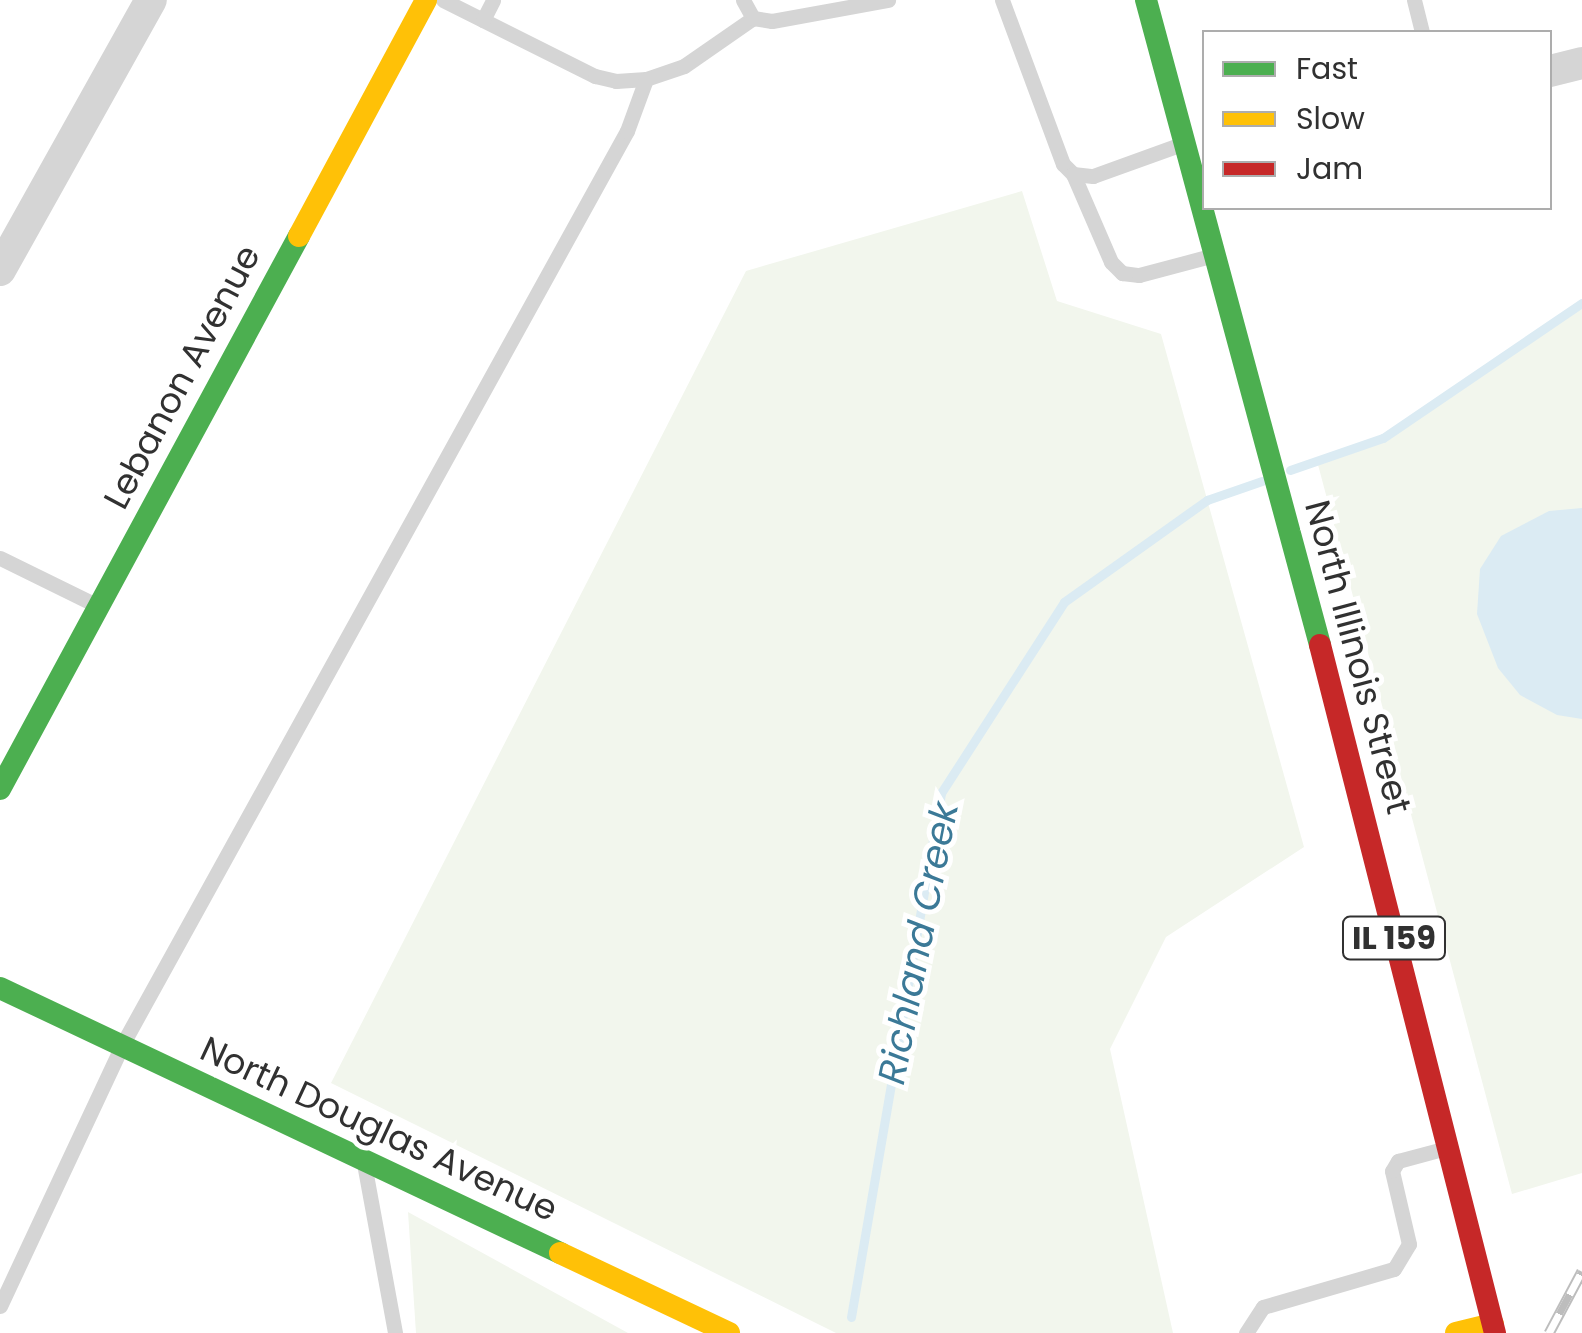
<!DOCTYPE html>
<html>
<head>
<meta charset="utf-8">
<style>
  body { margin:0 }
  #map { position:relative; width:1582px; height:1333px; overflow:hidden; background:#fff; font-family:Poppins,sans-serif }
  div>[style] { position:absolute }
  .green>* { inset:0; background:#f2f6ed }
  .water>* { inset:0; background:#dbebf3 }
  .stream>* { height:9px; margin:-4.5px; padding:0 4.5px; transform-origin:4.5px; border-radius:4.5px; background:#dbebf3 }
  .lane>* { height:15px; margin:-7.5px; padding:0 7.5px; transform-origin:7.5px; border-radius:7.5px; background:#d5d5d5 }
  .street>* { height:32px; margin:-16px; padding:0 16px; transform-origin:16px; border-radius:16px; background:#d5d5d5 }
  .fast>* { height:22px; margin:-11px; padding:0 11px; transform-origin:11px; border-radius:11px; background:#4caf50 }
  .slow>* { height:22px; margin:-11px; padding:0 11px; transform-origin:11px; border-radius:11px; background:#ffc107 }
  .jam>* { height:22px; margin:-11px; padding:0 11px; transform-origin:11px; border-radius:11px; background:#c62828 }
  .rail>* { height:11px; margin-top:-5.5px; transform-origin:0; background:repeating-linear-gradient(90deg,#fff 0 22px,#bdbdbd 0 44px); box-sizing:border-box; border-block:2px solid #bdbdbd }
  span { translate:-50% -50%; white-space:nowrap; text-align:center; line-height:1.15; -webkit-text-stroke:10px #fff; paint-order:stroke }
  .shield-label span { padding:2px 8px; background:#fff; border:2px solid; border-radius:8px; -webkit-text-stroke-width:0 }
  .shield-label { font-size:32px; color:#313131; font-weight:700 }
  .street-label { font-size:35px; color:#313131 }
  .water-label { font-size:38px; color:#3b7997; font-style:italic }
  .legend { position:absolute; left:1202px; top:30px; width:350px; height:180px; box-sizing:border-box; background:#fff; border:2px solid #adadad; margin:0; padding:12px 18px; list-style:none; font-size:30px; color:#313131 }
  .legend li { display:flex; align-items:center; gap:20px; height:50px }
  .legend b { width:50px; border:2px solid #adadad }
</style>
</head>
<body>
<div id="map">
  <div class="green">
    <i style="clip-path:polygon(1022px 191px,1057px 301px,1161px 334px,1304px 847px,1166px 937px,1110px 1049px,1173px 1333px,836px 1333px,331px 1083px,746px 271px)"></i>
    <i style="clip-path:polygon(1582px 303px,1582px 1173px,1512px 1194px,1317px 461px,1383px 438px)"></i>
    <i style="clip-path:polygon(408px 1212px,628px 1333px,416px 1333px)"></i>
  </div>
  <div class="water">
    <i style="clip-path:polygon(1582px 508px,1582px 719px,1557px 715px,1520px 695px,1498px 668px,1477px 614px,1480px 569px,1501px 536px,1549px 511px)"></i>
  </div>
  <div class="stream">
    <i style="left:1290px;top:470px;width:98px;rotate:-19deg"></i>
    <i style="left:1383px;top:438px;width:240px;rotate:-34.2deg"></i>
    <i style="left:851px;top:1317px;width:532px;rotate:-80.25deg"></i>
    <i style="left:941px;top:793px;width:227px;rotate:-57.2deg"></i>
    <i style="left:1064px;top:602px;width:176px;rotate:-35.5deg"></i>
    <i style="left:1207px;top:500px;width:58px;rotate:-19.1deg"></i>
  </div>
  <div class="lane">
    <i style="left:443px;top:0;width:170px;rotate:26.6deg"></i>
    <i style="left:595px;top:76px;width:22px;rotate:13deg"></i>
    <i style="left:616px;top:81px;width:30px;rotate:-4deg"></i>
    <i style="left:646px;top:79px;width:40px;rotate:-18.9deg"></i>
    <i style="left:684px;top:66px;width:84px;rotate:-34.8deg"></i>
    <i style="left:743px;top:0;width:21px;rotate:61deg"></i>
    <i style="left:753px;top:18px;width:19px;rotate:9deg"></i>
    <i style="left:772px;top:21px;width:118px;rotate:-10.3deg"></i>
    <i style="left:1002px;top:0;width:175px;rotate:69.6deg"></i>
    <i style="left:1063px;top:164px;width:14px;rotate:45deg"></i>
    <i style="left:1073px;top:174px;width:20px;rotate:6deg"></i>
    <i style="left:1093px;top:176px;width:91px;rotate:-19.8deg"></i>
    <i style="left:1414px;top:0;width:33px;rotate:76deg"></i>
    <i style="left:483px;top:20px;width:22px;rotate:-63deg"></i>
    <i style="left:1073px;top:174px;width:96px;rotate:66.6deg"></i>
    <i style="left:1111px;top:262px;width:16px;rotate:45deg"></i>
    <i style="left:1122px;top:273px;width:17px;rotate:7deg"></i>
    <i style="left:1139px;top:275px;width:70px;rotate:-14.8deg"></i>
    <i style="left:0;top:558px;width:105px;rotate:26.1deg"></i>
    <i style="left:365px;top:1169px;width:167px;rotate:79.6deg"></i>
    <i style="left:0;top:1306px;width:288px;rotate:-64.9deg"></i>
    <i style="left:122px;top:1045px;width:1044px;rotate:-61.08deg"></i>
    <i style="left:627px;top:131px;width:55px;rotate:-69.9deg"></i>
    <i style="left:1246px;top:1333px;width:31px;rotate:-57deg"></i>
    <i style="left:1263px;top:1307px;width:136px;rotate:-16.2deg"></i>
    <i style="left:1394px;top:1269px;width:29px;rotate:-59deg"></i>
    <i style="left:1409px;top:1244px;width:75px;rotate:-103.1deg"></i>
    <i style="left:1392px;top:1171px;width:12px;rotate:-59deg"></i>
    <i style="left:1398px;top:1161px;width:42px;rotate:-15deg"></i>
  </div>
  <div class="street">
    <i style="left:1550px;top:71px;width:33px;rotate:-14deg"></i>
    <i style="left:0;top:270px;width:309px;rotate:-60.8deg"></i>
  </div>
  <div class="fast">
    <i style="left:1146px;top:0;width:668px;rotate:74.9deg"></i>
    <i style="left:0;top:789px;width:629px;rotate:-61.6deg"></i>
    <i style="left:0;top:988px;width:620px;rotate:25.32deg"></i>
  </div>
  <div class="slow">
    <i style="left:299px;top:236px;width:268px;rotate:-61.7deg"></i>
    <i style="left:560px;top:1253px;width:187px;rotate:25.3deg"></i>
    <i style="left:1456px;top:1333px;width:38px;rotate:-14deg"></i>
  </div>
  <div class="jam">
    <i style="left:1320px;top:645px;width:710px;rotate:75.73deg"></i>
  </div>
  <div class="rail">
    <i style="left:1549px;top:1333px;width:70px;rotate:-62deg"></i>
  </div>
  <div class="shield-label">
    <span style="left:1394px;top:938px">IL 159</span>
  </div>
  <div class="street-label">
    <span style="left:182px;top:377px;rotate:-62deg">Lebanon Avenue</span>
    <span style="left:1358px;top:657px;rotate:75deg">North Illinois Street</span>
    <span style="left:379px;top:1129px;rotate:25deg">North Douglas Avenue</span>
  </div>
  <div class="water-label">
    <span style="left:918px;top:943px;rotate:-79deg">Richland Creek</span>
  </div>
  <ul class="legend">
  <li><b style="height:12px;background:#4caf50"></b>Fast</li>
  <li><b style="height:12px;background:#ffc107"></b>Slow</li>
  <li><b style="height:12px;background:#c62828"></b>Jam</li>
  </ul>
</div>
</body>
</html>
